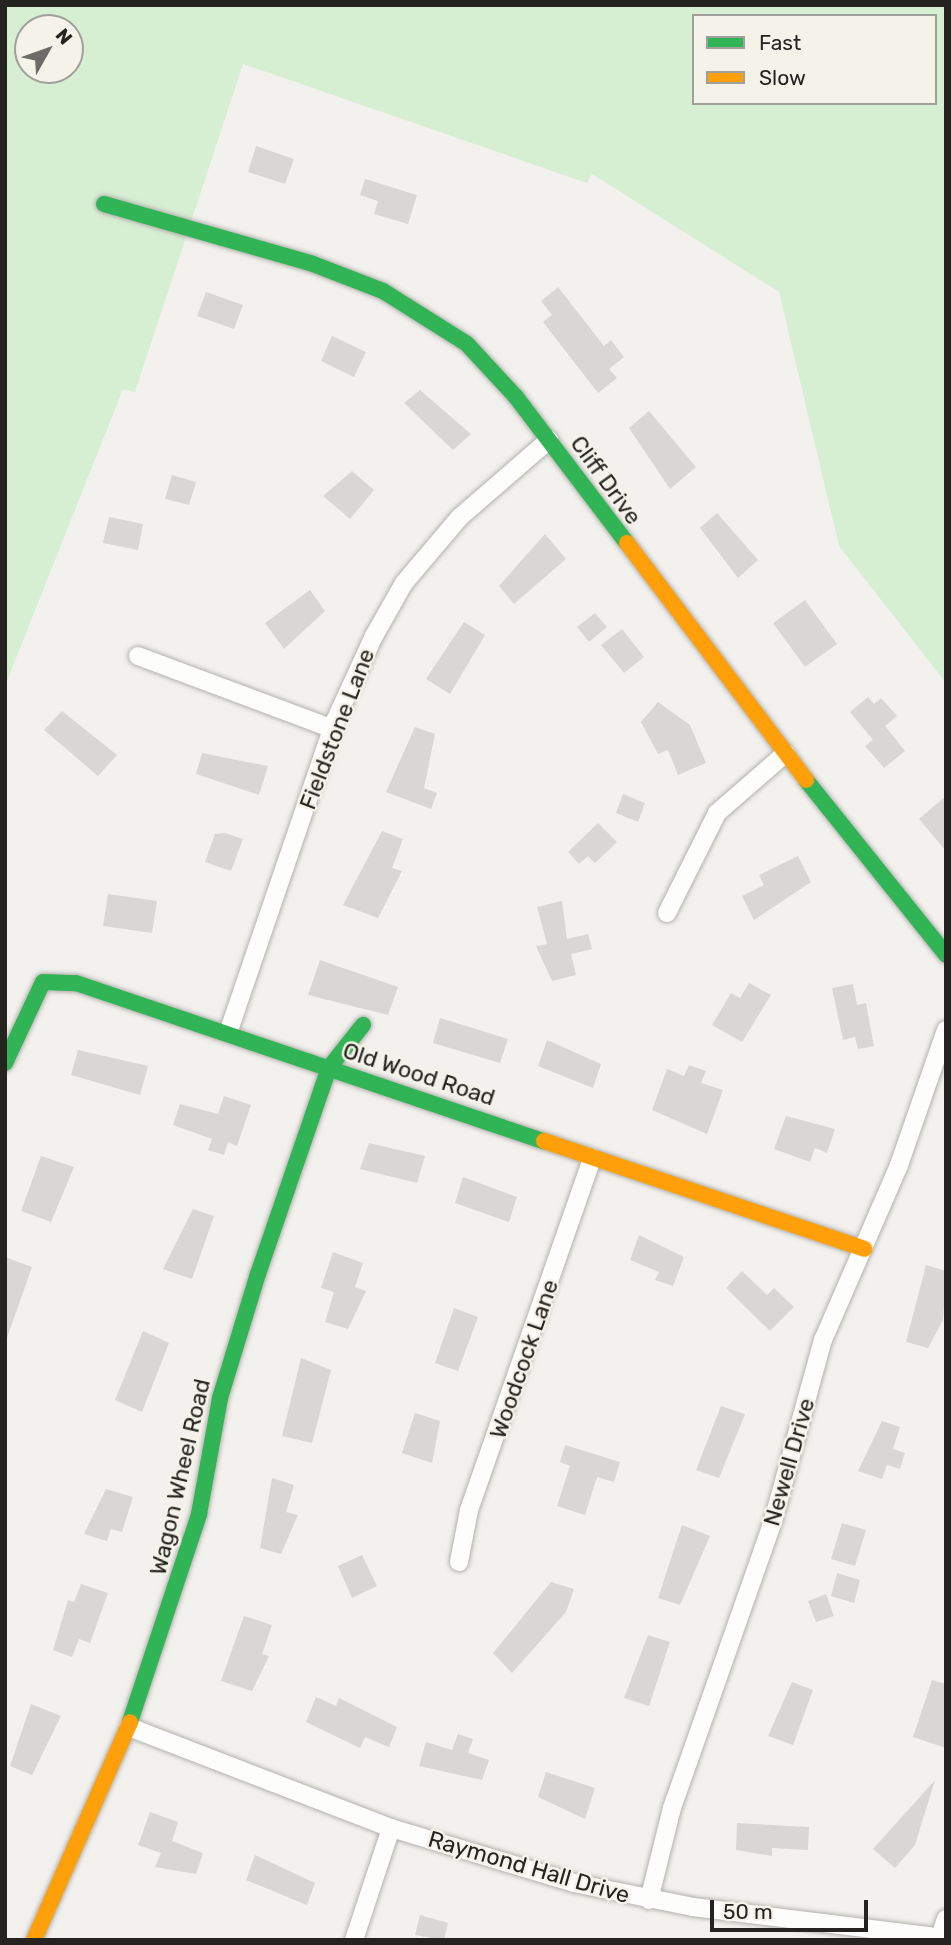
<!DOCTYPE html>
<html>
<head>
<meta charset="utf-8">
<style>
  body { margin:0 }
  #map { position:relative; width:951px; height:1945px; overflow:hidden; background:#f2f1ed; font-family:Rubik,sans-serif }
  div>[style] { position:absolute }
  .green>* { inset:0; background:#d6efd3 }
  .building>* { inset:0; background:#d8d7d4 }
  .roads { filter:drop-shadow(0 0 2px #b3b2ae) drop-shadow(0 0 2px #b3b2ae) }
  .street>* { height:18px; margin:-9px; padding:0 9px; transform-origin:9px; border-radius:9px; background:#fdfdfc }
  .fast>* { height:16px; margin:-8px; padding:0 8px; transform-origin:8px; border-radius:8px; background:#30b455 }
  .slow>* { height:16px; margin:-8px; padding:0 8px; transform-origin:8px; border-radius:8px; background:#ff9f0a }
  span { translate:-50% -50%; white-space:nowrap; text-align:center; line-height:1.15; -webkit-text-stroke:5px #f5f2ea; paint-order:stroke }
  .street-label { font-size:23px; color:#242320 }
  .frame { position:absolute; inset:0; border:7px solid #242320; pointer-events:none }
  .legend { position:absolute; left:692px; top:14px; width:245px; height:91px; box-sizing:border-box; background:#f5f2ea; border:2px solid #a19f99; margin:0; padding:9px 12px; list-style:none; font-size:21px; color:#242320 }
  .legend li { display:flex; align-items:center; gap:14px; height:35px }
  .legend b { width:35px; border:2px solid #a19f99 }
  .north { position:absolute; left:14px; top:14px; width:70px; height:70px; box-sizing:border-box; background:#f5f2ea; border:2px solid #a19f99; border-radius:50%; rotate:50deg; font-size:19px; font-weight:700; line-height:28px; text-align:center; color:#242320 }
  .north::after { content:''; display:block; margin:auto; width:24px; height:32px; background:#6c6b68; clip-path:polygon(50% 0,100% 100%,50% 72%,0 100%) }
  .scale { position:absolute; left:710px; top:1900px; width:158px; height:32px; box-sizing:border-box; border:4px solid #242320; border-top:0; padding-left:9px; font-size:21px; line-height:24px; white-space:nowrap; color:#242320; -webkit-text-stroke:5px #f5f2ea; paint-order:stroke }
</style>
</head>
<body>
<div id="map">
  <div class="green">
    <i style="clip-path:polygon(evenodd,5px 5px,946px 5px,946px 683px,839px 546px,779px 292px,592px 174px,587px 183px,243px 64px,135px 392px,123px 389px,5px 686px,5px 5px,694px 16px,935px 16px,935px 103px,694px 103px,694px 16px,5px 5px,28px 28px,70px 28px,70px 70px,28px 70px,28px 28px)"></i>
  </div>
  <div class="building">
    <i style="clip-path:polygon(256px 146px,294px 159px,285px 184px,248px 172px)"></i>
    <i style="clip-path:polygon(365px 179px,417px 195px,408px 224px,374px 214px,378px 201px,360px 195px)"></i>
    <i style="clip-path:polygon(558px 287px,604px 346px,611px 340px,624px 357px,609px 369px,617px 378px,598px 393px,543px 322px,552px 315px,541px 301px)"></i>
    <i style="clip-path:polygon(206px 292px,243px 305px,234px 329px,197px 316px)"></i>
    <i style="clip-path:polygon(332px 336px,366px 352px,354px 377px,321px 361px)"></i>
    <i style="clip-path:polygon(420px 390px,471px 434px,453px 450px,404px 403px)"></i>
    <i style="clip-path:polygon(649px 411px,696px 467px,670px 489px,629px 428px)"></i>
    <i style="clip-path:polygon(352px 471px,374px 490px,350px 519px,323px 496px)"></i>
    <i style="clip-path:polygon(172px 475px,196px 482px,189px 505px,165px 499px)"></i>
    <i style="clip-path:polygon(717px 513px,758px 560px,738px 578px,700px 528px)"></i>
    <i style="clip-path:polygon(109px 517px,143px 524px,138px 550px,103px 543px)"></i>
    <i style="clip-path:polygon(545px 534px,566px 559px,514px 604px,499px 586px)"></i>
    <i style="clip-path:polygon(310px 590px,325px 611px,284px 649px,265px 623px)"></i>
    <i style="clip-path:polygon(805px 600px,837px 644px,805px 667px,773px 623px)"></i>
    <i style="clip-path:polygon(595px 613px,607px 627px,589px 642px,577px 627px)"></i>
    <i style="clip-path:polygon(464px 622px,485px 635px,450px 694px,426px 679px)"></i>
    <i style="clip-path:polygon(622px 629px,644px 657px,624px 673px,601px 645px)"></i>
    <i style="clip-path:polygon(868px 697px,874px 704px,881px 698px,897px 716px,885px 726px,905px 751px,884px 768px,865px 746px,873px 740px,850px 712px)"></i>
    <i style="clip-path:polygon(658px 702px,690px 725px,706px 763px,678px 775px,668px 750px,658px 754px,641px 722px)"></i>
    <i style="clip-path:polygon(62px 711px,117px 755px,98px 776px,44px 730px)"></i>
    <i style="clip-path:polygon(415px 727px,435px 734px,424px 788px,437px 793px,431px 809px,386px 792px)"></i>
    <i style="clip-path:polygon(202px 753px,268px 766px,259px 795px,196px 774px)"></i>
    <i style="clip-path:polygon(623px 794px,645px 803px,638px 822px,616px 813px)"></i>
    <i style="clip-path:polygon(946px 796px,946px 851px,919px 819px)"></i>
    <i style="clip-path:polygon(598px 823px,617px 842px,595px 863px,588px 856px,579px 864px,568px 852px)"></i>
    <i style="clip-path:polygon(382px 831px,403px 839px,392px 868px,402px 871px,378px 918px,343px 905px)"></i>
    <i style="clip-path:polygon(225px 833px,243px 839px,231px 871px,205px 862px,215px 834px)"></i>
    <i style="clip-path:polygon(798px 856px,811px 882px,754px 920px,742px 896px,764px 885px,759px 875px)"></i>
    <i style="clip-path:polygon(108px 894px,157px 901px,152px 933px,103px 926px)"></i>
    <i style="clip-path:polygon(562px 901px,567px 939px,588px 934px,592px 949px,571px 954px,576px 975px,552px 981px,536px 946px,547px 944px,537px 907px)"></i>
    <i style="clip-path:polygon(320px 960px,398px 987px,388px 1015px,308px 995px)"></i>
    <i style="clip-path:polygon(749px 983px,771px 995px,742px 1042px,712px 1025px,731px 993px,740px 998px)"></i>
    <i style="clip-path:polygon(853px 984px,857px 1005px,866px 1003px,874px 1046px,858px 1049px,855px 1037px,843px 1040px,832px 988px)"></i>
    <i style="clip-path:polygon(440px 1018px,508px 1039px,500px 1063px,433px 1043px)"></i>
    <i style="clip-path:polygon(547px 1040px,601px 1064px,593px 1088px,538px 1066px)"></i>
    <i style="clip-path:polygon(78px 1050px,148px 1066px,140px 1095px,71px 1075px)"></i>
    <i style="clip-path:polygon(689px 1065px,706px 1071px,701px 1083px,723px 1090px,707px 1134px,652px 1110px,667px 1069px,684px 1076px)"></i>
    <i style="clip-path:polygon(224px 1096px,251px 1105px,237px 1146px,228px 1142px,224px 1155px,208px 1150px,212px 1139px,173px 1125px,180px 1104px,218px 1114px)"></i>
    <i style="clip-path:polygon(786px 1116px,835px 1129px,827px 1153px,815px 1148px,810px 1162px,774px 1149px)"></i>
    <i style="clip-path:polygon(369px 1143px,425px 1156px,417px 1183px,360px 1169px)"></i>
    <i style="clip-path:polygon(41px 1156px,74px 1167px,51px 1222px,21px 1211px)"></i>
    <i style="clip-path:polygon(463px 1177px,517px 1197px,509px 1222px,455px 1203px)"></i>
    <i style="clip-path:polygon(193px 1209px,214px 1216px,192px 1279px,163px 1269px)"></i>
    <i style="clip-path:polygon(639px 1235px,684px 1257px,673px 1286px,655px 1280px,659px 1272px,630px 1260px)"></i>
    <i style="clip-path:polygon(333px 1252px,363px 1263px,355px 1287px,366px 1291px,348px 1329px,325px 1322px,334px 1292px,321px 1288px)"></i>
    <i style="clip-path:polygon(5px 1257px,32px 1267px,7px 1338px,5px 1338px)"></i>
    <i style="clip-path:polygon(926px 1265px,946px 1271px,943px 1320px,928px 1348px,906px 1342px)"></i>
    <i style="clip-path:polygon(742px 1271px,767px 1295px,774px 1288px,794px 1307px,770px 1331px,726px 1288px)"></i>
    <i style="clip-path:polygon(454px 1308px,478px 1317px,458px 1371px,435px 1363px)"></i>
    <i style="clip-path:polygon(143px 1331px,169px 1343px,142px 1412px,115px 1400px)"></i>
    <i style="clip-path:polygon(301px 1358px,331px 1370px,312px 1443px,282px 1436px)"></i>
    <i style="clip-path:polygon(721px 1406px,745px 1414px,719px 1478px,696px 1470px)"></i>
    <i style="clip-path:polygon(415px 1413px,440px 1421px,432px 1463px,402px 1453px)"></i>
    <i style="clip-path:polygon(882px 1421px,900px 1427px,893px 1449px,905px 1453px,900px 1469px,887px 1465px,882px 1479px,858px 1471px)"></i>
    <i style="clip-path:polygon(565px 1445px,620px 1462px,614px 1482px,597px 1477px,585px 1515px,557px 1506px,570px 1466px,560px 1462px)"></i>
    <i style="clip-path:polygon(272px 1478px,294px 1485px,286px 1512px,298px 1515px,281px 1554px,260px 1548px)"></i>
    <i style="clip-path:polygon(106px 1489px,133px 1497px,122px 1532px,111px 1529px,107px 1541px,84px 1534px)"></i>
    <i style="clip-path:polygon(842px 1523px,866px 1530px,855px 1566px,831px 1559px)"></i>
    <i style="clip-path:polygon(682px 1525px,710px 1536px,680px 1605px,658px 1598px)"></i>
    <i style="clip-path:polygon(362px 1555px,377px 1586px,352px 1598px,338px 1566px)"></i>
    <i style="clip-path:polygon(837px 1573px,860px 1580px,854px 1603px,831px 1596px)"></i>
    <i style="clip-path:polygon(551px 1582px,574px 1589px,566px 1612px,512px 1673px,493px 1653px)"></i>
    <i style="clip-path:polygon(81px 1584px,108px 1593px,90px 1643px,79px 1639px,72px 1657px,53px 1650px,68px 1600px,74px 1602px)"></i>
    <i style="clip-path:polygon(826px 1594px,834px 1616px,816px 1622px,808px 1601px)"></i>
    <i style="clip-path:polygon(244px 1616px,272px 1625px,262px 1654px,269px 1656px,252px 1691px,221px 1681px)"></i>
    <i style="clip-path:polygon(648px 1635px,670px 1642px,649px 1706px,624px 1698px)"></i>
    <i style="clip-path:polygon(932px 1680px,946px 1684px,946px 1748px,913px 1737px)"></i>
    <i style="clip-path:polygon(792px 1682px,813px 1690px,793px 1745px,768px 1736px)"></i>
    <i style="clip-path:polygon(316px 1697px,336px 1706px,339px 1698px,397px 1727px,389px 1747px,365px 1737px,360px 1748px,306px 1722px)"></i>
    <i style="clip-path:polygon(31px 1704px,61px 1716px,32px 1775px,10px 1766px)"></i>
    <i style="clip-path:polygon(458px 1734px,473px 1739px,468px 1753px,489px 1760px,482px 1780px,419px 1766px,426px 1742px,452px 1750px)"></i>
    <i style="clip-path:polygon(546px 1772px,595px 1788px,585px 1819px,538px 1797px)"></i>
    <i style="clip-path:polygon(935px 1780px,915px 1845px,895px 1868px,873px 1849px)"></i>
    <i style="clip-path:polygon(150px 1812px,178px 1822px,172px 1841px,203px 1853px,196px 1874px,155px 1867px,161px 1853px,138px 1845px)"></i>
    <i style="clip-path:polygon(737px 1823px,809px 1827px,808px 1850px,772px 1848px,772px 1856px,736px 1850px)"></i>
    <i style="clip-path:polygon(255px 1855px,315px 1883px,307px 1905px,246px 1880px)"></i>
    <i style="clip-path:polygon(420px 1915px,448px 1923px,444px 1940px,415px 1935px)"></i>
  </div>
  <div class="roads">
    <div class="street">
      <i style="left:138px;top:656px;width:208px;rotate:20.5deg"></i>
      <i style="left:667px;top:913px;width:112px;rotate:-63.4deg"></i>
      <i style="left:717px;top:813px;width:91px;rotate:-41deg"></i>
      <i style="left:228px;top:1033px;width:330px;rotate:-71.1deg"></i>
      <i style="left:335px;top:721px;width:94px;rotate:-65.4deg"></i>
      <i style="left:374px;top:636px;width:61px;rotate:-60.5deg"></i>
      <i style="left:404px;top:583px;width:87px;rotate:-49.7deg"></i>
      <i style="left:460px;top:517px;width:118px;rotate:-40.9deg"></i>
      <i style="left:459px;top:1562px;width:53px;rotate:-79.1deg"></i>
      <i style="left:469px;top:1510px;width:373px;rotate:-70.7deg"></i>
      <i style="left:129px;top:1727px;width:281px;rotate:21.1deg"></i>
      <i style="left:391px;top:1828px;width:191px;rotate:16.7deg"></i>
      <i style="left:574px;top:1883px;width:121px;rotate:11.4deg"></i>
      <i style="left:693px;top:1907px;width:255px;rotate:7deg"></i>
      <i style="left:649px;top:1900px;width:95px;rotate:-76deg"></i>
      <i style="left:672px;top:1808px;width:304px;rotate:-70.6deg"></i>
      <i style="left:773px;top:1521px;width:188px;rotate:-74.6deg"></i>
      <i style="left:823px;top:1340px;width:191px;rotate:-66.5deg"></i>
      <i style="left:899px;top:1165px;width:143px;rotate:-70.8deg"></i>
      <i style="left:940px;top:1937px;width:19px;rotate:-72deg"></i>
      <i style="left:354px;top:1940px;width:118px;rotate:-71.7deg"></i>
    </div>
    <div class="fast">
      <i style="left:104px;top:204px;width:217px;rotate:16deg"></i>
      <i style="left:313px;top:264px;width:75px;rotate:21.1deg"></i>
      <i style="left:383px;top:291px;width:99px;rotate:32.2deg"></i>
      <i style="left:467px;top:344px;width:72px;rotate:47.2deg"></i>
      <i style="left:516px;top:397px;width:183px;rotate:52.8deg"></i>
      <i style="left:806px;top:780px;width:224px;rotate:51.3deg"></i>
      <i style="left:5px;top:1063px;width:89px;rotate:-64.9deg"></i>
      <i style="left:43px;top:982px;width:33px;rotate:2deg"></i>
      <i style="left:76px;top:983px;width:494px;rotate:18.7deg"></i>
      <i style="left:130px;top:1722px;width:219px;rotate:-71.6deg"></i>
      <i style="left:199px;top:1514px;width:118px;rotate:-79.7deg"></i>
      <i style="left:220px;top:1398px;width:130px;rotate:-73deg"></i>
      <i style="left:258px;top:1274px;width:218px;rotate:-71deg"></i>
      <i style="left:329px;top:1068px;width:55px;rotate:-51.7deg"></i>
    </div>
    <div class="slow">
      <i style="left:627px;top:543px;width:297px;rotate:52.9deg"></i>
      <i style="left:544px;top:1141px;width:338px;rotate:18.6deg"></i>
      <i style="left:34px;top:1940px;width:238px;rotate:-66.2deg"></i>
    </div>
  </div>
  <div class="street-label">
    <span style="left:606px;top:480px;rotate:54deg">Cliff Drive</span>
    <span style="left:337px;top:729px;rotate:-69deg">Fieldstone Lane</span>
    <span style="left:419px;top:1074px;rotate:18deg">Old Wood Road</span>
    <span style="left:524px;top:1359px;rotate:-71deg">Woodcock Lane</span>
    <span style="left:789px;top:1462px;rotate:-74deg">Newell Drive</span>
    <span style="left:180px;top:1477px;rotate:-77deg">Wagon Wheel Road</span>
    <span style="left:529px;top:1867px;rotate:16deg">Raymond Hall Drive</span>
  </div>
  <div class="frame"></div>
  <ul class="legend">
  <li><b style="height:9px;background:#30b455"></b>Fast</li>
  <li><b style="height:9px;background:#ff9f0a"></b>Slow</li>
  </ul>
  <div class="north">N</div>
  <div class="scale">50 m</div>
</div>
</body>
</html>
